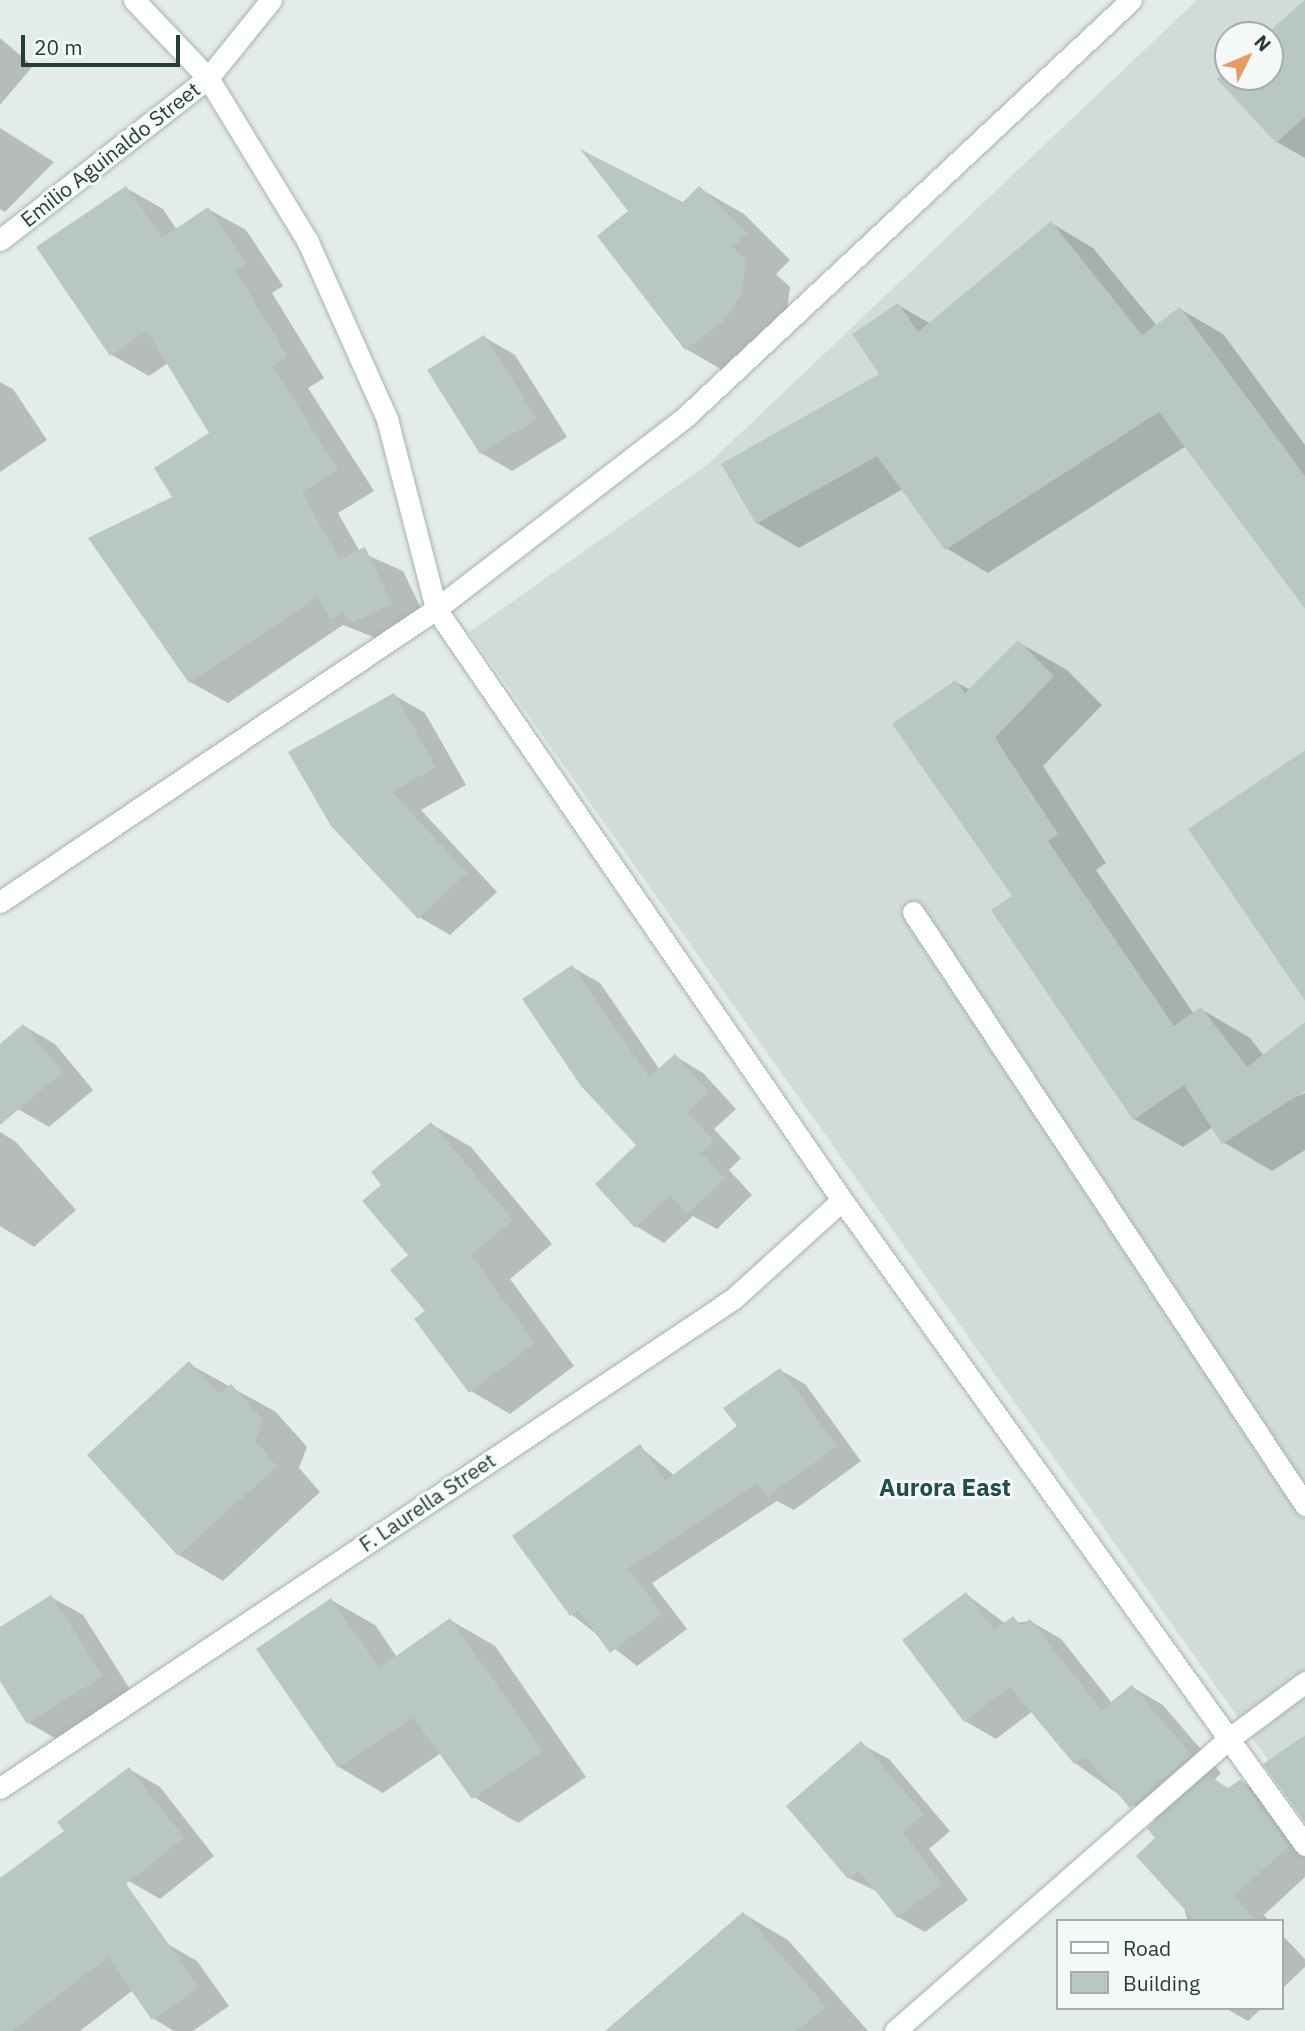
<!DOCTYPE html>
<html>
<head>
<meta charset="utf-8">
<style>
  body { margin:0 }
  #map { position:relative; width:1305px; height:2031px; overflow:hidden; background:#e3ecea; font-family:"IBM Plex Sans",sans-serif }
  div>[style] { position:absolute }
  .built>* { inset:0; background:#d1dcd9 }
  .shadow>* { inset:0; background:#0003 }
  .building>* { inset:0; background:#b9c7c3 }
  .roads { filter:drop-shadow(0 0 2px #a6b4b2) drop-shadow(0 0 2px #a6b4b2) }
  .service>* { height:21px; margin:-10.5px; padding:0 10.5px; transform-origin:10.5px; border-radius:10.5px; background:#fff }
  .minor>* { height:21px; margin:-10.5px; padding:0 10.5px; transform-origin:10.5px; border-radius:10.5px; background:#fff }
  .tertiary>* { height:21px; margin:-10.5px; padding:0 10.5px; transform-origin:10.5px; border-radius:10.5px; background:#fff }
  span { translate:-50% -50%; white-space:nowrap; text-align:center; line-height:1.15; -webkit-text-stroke:6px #f4f9f7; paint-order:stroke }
  .street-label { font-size:21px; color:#243c3a }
  .quarter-label { font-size:24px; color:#214d4a; font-weight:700 }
  .legend { position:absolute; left:1056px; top:1919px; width:228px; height:91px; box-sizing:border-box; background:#f4f9f7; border:2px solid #a1adab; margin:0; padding:9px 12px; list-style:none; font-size:21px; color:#243c3a }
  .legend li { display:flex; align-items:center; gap:14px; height:35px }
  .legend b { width:35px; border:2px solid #a1adab }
  .north { position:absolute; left:1214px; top:21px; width:70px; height:70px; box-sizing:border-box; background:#f4f9f7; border:2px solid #a1adab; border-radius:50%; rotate:47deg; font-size:19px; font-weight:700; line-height:28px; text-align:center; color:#243c3a }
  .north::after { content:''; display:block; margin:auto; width:24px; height:32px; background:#e89b65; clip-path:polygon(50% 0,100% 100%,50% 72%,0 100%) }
  .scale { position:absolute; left:21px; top:35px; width:159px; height:32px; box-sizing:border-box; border:4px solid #243c3a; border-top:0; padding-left:9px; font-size:21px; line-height:24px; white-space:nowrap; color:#243c3a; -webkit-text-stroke:5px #f4f9f7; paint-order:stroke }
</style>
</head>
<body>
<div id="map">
  <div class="built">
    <i style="clip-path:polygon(evenodd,1197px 0,1305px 0,1305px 1812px,469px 632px,707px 465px,1197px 0,1228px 35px,1270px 35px,1270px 77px,1228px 77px,1228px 35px)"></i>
  </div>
  <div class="shadow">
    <i style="clip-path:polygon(1305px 0,1305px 158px,1277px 142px,1220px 79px,1228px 71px,1228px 77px,1270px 77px,1267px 35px)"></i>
    <i style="clip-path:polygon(0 38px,33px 66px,0 105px)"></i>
    <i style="clip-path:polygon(0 128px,54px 162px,5px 212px,0 209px)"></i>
    <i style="clip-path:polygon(126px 188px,163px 209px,177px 230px,208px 209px,246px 230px,283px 286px,272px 293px,324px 378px,308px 388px,374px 491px,338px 513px,360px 552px,403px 571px,429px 625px,391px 644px,343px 625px,228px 703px,190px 682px,174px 498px,211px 434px,168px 363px,149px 376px,112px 355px)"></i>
    <i style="clip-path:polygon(699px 188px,744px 214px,790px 260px,776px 274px,790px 287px,786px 320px,731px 375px,686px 349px,684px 204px)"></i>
    <i style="clip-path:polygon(1051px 223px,1093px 248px,1157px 326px,1180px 309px,1223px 334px,1305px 445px,1305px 601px,1186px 446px,988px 573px,946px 548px,903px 489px,799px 548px,757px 523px,882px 374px,898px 305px,931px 324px)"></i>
    <i style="clip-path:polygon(484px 337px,515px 355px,567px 437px,512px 471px,481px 453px)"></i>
    <i style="clip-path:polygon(0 382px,13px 389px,47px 440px,0 472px)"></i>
    <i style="clip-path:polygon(1018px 642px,1067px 670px,1102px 705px,1043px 766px,1106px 863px,1096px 870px,1194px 1014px,1201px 1009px,1250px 1038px,1264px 1056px,1305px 1025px,1305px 1089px,1290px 1099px,1305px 1093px,1305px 1150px,1272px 1171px,1223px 1142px,1213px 1127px,1183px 1147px,1134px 1119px,1014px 896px,956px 682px,970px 690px)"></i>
    <i style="clip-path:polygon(394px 695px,425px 713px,466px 785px,421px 810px,497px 892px,450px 935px,419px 917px,333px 825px)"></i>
    <i style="clip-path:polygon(572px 967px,600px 983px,660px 1070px,675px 1056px,703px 1073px,736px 1109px,714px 1129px,741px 1158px,729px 1170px,752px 1195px,717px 1229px,693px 1216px,664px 1243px,636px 1226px,639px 1145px)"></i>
    <i style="clip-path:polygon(24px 1026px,55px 1044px,93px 1090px,49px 1127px,18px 1109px,0 1088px,0 1046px)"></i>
    <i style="clip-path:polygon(431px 1124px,471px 1147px,552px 1244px,510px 1279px,574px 1366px,510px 1414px,471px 1391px,427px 1312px,410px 1255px)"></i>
    <i style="clip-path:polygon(0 1132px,16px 1142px,76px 1210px,34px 1247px,0 1226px)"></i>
    <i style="clip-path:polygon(189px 1364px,276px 1412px,307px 1447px,299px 1468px,320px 1492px,223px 1581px,179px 1555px)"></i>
    <i style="clip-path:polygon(780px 1370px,805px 1384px,861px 1461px,794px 1510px,777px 1501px,652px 1583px,687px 1629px,637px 1666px,571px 1614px,640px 1447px,675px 1476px,739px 1427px)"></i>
    <i style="clip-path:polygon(966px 1594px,1006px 1624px,1030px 1621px,1061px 1639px,1112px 1703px,1132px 1687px,1163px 1705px,1221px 1773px,1214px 1780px,1229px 1789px,1241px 1781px,1272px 1799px,1305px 1844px,1305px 1877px,1264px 1915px,1269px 1921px,1188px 1921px,1157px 1822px,1075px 1763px,1033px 1711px,996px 1739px,965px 1721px)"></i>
    <i style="clip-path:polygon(51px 1597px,83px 1615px,133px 1694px,60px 1741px,29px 1723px,0 1678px,0 1629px)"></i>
    <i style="clip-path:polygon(331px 1600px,375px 1625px,397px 1657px,450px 1620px,495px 1646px,586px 1777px,518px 1823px,474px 1797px,441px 1753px,383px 1793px,339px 1767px)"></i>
    <i style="clip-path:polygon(861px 1744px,889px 1759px,950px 1831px,929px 1849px,968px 1900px,925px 1932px,898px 1917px,878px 1892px,849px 1878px,788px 1806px)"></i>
    <i style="clip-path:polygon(129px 1769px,160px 1787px,214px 1856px,160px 1899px,129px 1881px)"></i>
    <i style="clip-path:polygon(0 1880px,166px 1943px,197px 1961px,229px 2006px,193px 2031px,174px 2031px,154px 2019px,133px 1990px,80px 2031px,0 2031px)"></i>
    <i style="clip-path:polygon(744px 1914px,788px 1940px,868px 2031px,643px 2031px)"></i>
    <i style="clip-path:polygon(1282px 1935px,1305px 1959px,1305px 1967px,1282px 1989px)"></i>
    <i style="clip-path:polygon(1225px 2008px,1262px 2008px,1248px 2021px)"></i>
  </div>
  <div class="building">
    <i style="clip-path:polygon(1305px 0,1305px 117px,1276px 143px,1217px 79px,1228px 69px,1228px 77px,1270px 77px,1270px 35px,1265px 35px)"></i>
    <i style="clip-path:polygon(580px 149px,683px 202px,699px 186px,747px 233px,733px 247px,746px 260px,742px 294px,725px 320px,685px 350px,597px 236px,628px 211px)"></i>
    <i style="clip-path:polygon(126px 186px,162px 238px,208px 207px,247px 264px,236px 271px,287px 356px,272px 366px,338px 469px,302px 492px,339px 559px,365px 547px,392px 604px,352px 623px,343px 613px,330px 620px,318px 596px,189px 683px,88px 538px,172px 497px,154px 468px,209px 433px,147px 331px,110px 356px,36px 247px)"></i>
    <i style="clip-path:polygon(1051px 221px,1142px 335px,1180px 307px,1305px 476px,1305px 609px,1159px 412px,945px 550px,877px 456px,756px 524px,721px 464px,879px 374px,852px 334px,898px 303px,918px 332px)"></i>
    <i style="clip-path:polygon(484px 335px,537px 419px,480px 454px,427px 370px)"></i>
    <i style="clip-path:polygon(1018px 640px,1054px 676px,995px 738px,1058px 834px,1048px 841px,1174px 1026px,1201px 1007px,1247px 1067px,1305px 1022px,1305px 1091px,1222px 1144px,1184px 1085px,1133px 1120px,991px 910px,1012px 896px,892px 724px,956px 680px,965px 693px)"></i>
    <i style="clip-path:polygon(394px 693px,436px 767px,392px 792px,467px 873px,418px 919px,331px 826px,288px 752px)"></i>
    <i style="clip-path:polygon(1305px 750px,1305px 1001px,1188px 829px)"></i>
    <i style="clip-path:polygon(572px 965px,649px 1077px,675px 1054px,709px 1092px,687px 1112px,714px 1141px,701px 1153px,725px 1178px,687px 1214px,670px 1195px,635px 1228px,595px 1184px,636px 1145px,581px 1086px,522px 999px)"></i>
    <i style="clip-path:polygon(23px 1024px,63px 1072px,0 1125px,0 1044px)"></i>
    <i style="clip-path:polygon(431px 1122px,513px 1220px,471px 1255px,535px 1343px,469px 1393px,414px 1319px,425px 1311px,390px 1270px,408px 1255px,362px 1201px,381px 1185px,371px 1172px)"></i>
    <i style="clip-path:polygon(189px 1361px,219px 1394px,231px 1384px,263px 1420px,255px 1441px,277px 1466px,178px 1556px,87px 1455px)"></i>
    <i style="clip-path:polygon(780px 1368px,837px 1446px,767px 1497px,757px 1483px,628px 1568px,662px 1614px,610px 1653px,578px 1610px,570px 1616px,512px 1536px,640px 1444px,665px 1481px,737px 1426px,723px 1408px)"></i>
    <i style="clip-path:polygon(966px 1592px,994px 1630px,1013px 1616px,1021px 1626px,1030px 1619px,1101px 1710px,1132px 1685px,1191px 1755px,1130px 1808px,1085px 1756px,1074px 1764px,1010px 1687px,964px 1722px,902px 1640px)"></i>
    <i style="clip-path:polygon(51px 1595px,103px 1676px,27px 1724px,0 1681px,0 1627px)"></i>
    <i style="clip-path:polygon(331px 1598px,379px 1668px,450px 1618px,543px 1751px,472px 1799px,413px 1717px,338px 1768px,256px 1649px)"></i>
    <i style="clip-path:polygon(1305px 1735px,1305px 1822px,1263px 1764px)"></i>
    <i style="clip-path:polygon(861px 1741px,924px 1814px,903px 1832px,942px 1884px,897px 1918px,859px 1870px,848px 1879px,786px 1806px)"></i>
    <i style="clip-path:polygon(129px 1767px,184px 1838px,126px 1884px,199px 1987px,152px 2020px,108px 1957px,12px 2031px,0 2031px,0 1878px,64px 1831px,57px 1822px)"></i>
    <i style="clip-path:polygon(1208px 1775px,1228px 1788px,1241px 1779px,1289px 1846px,1234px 1896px,1257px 1921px,1195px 1921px,1136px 1856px,1155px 1838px,1147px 1828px)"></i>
    <i style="clip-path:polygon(743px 1912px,826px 2006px,797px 2031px,605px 2031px)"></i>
  </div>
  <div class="roads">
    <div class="service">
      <i style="left:913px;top:912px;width:711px;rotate:56.53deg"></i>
      <i style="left:1230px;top:1738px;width:94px;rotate:-36.7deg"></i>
    </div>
    <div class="minor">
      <i style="left:0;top:240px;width:264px;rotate:-37.9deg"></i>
      <i style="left:208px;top:78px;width:100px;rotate:-51.1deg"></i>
      <i style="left:0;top:1788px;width:881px;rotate:-33.71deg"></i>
      <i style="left:733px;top:1299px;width:147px;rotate:-42.2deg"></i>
      <i style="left:895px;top:2031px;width:445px;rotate:-41.2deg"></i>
    </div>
    <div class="tertiary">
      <i style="left:134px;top:0;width:108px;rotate:46.5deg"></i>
      <i style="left:208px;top:78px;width:192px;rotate:58.6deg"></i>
      <i style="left:308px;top:242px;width:194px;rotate:65.9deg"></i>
      <i style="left:387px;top:419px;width:196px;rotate:75.5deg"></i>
      <i style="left:436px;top:609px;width:717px;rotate:55.51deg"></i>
      <i style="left:842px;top:1200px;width:794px;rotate:54.33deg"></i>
      <i style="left:0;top:902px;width:525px;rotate:-33.9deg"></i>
      <i style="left:436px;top:609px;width:312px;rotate:-37.6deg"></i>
      <i style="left:683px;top:419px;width:613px;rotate:-43.08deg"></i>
    </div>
  </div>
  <div class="street-label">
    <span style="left:110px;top:154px;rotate:-38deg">Emilio Aguinaldo Street</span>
    <span style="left:427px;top:1502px;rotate:-34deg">F. Laurella Street</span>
  </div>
  <div class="quarter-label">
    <span style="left:945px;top:1488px">Aurora East</span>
  </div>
  <ul class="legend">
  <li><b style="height:9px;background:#fff"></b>Road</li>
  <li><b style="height:19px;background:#b9c7c3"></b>Building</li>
  </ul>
  <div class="north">N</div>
  <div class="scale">20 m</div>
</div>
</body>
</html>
